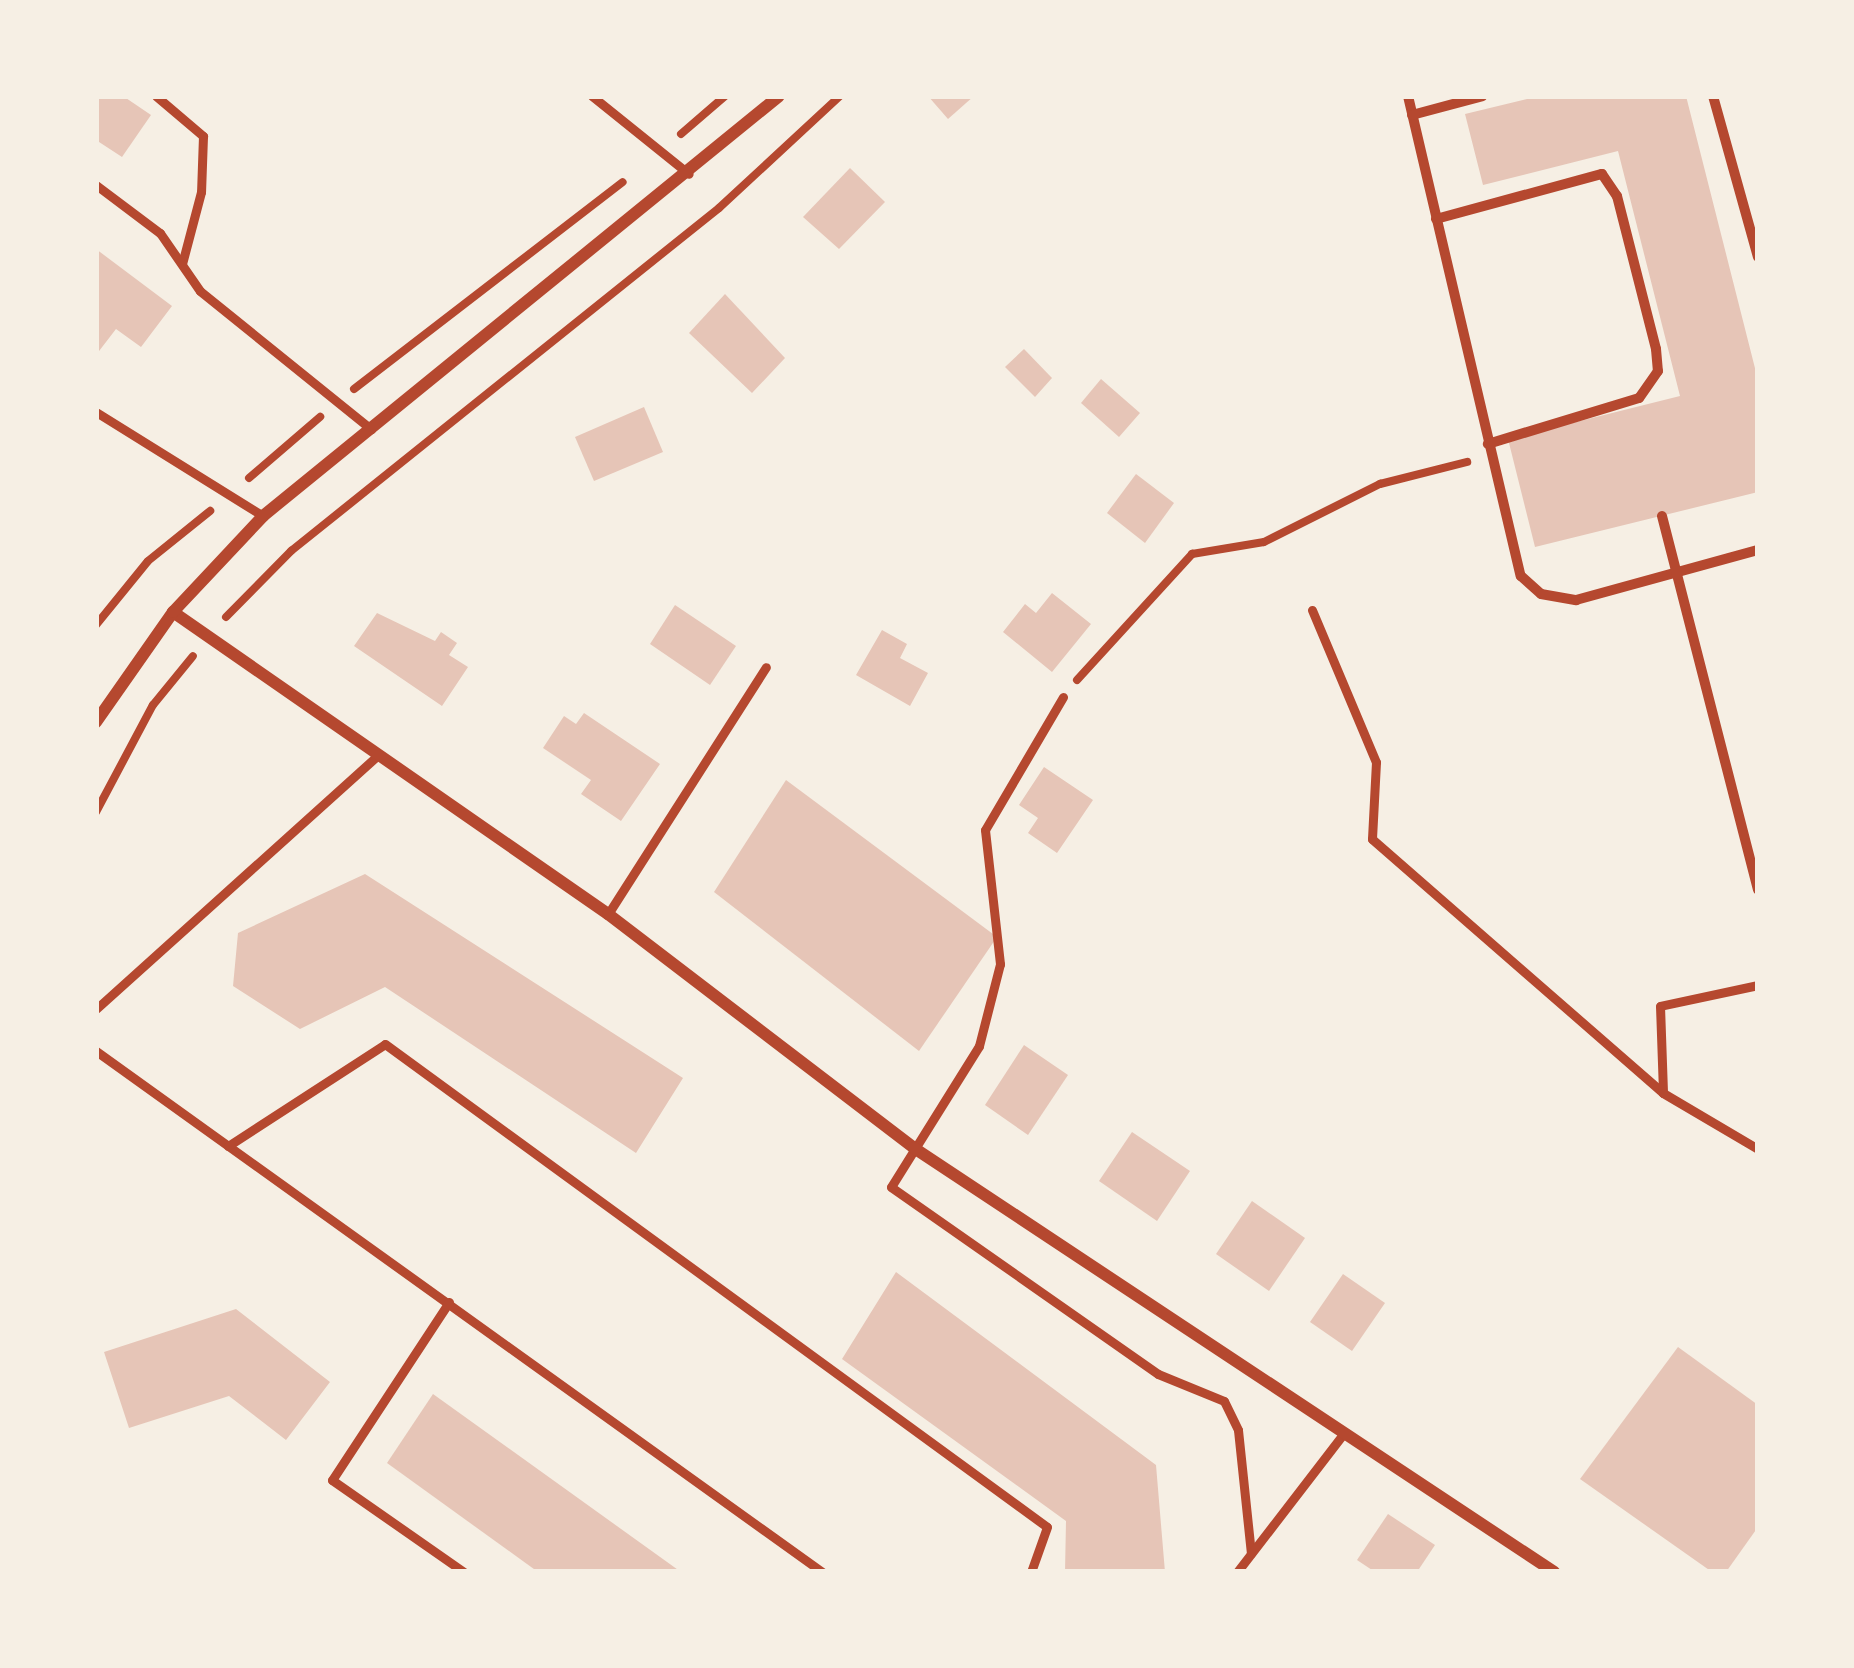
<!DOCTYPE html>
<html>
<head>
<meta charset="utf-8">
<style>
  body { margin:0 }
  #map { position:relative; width:1854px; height:1668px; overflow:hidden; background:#f6efe4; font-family:Georgia,serif }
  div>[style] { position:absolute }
  .building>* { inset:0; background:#e6c5b7 }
  .path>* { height:8px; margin:-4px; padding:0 4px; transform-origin:4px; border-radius:4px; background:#b5482f }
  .service>* { height:9px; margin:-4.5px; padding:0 4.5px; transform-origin:4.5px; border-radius:4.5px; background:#b5482f }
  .pedestrian>* { height:10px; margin:-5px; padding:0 5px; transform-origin:5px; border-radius:5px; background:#b5482f }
  .minor>* { height:12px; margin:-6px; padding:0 6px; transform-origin:6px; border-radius:6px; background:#b5482f }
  span { translate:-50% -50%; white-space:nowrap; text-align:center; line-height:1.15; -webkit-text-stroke:12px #f6efe4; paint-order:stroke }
  .frame { position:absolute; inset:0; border:99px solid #f6efe4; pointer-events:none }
</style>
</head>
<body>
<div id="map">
  <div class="building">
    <i style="clip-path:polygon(96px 96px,123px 96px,151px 115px,122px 157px,96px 140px)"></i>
    <i style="clip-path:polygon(928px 96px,974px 96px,948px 119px)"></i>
    <i style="clip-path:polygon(1539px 96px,1686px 96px,1758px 380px,1758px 492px,1535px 547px,1508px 439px,1680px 396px,1618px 151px,1483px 185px,1465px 114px)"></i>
    <i style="clip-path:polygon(850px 168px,885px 202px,839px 249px,803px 217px)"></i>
    <i style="clip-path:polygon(96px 249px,172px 306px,141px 347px,116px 329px,96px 355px)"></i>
    <i style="clip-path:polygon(725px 294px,785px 358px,752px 393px,689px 333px)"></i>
    <i style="clip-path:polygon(1024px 349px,1052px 378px,1035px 397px,1005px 367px)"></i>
    <i style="clip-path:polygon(1101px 379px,1140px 413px,1119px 437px,1081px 403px)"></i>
    <i style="clip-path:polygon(644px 407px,663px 452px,594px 481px,575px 437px)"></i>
    <i style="clip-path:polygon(1136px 474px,1174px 503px,1145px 543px,1107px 513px)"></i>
    <i style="clip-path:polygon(1052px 593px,1091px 624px,1052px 672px,1003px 632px,1025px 604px,1036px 613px)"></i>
    <i style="clip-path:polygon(675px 605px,736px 646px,710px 685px,650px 644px)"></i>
    <i style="clip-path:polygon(377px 613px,435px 641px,441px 632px,457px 643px,449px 655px,468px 667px,442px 706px,354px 646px)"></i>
    <i style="clip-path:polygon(882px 630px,907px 644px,900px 658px,928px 673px,910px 706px,856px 675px)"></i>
    <i style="clip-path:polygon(584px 713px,660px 764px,621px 821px,581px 794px,591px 780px,543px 748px,564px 716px,576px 724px)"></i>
    <i style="clip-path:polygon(1044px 767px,1093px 800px,1057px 853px,1028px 833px,1038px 818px,1019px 805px)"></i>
    <i style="clip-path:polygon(786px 780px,997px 937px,919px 1051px,714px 892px)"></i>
    <i style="clip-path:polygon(365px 874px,683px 1078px,636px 1153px,385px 987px,300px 1029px,233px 986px,238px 933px)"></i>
    <i style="clip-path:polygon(1024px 1045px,1068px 1075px,1028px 1135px,985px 1105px)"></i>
    <i style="clip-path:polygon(1132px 1132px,1190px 1171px,1157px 1221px,1099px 1181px)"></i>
    <i style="clip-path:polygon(1252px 1201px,1305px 1238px,1269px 1291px,1216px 1254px)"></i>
    <i style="clip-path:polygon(896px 1272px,1156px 1465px,1165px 1572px,1065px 1572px,1066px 1521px,842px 1359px)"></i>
    <i style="clip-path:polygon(1343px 1274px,1385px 1303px,1352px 1351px,1310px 1322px)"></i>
    <i style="clip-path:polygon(236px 1309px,330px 1382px,286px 1440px,229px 1396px,129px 1428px,104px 1352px)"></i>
    <i style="clip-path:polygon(1678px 1347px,1758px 1405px,1758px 1527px,1726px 1572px,1712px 1572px,1580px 1479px)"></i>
    <i style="clip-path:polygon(433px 1394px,681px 1572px,538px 1572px,387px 1463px)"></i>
    <i style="clip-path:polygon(1388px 1514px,1435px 1545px,1417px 1572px,1375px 1572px,1357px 1560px)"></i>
  </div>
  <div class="path">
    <i style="left:681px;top:134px;width:58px;rotate:-40.8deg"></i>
    <i style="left:354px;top:389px;width:339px;rotate:-37.6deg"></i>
    <i style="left:249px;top:478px;width:94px;rotate:-40.7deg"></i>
    <i style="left:226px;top:617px;width:93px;rotate:-45.4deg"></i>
    <i style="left:291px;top:551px;width:548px;rotate:-38.71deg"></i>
    <i style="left:719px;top:208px;width:165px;rotate:-42.8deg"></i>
    <i style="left:96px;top:625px;width:82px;rotate:-50.9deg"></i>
    <i style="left:148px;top:561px;width:80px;rotate:-38.9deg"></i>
    <i style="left:1077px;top:680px;width:171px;rotate:-47.6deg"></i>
    <i style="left:1192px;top:554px;width:73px;rotate:-9.5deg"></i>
    <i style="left:1264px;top:542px;width:130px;rotate:-26.6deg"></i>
    <i style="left:1380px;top:484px;width:90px;rotate:-14.2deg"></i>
    <i style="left:96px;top:812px;width:121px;rotate:-62deg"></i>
    <i style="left:153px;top:705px;width:63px;rotate:-50.8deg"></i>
  </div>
  <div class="service">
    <i style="left:156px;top:96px;width:62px;rotate:40.4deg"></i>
    <i style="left:203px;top:136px;width:56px;rotate:92deg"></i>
    <i style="left:201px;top:192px;width:74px;rotate:104.8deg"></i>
    <i style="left:592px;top:96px;width:124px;rotate:38.8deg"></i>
    <i style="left:96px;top:185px;width:80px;rotate:36.9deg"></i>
    <i style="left:160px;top:233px;width:70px;rotate:55.4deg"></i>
    <i style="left:200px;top:291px;width:220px;rotate:38.9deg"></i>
    <i style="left:96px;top:412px;width:197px;rotate:31.9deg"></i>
    <i style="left:1312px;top:610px;width:165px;rotate:67.2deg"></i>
    <i style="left:1376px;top:762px;width:77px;rotate:93deg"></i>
    <i style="left:1372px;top:839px;width:386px;rotate:41.1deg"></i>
    <i style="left:1063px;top:697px;width:154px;rotate:120.4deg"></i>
    <i style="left:985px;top:830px;width:135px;rotate:83.6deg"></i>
    <i style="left:1000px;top:964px;width:85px;rotate:104.4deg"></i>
    <i style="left:979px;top:1046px;width:166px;rotate:122deg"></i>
    <i style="left:891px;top:1187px;width:326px;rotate:35deg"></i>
    <i style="left:1158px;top:1374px;width:71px;rotate:22.2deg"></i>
    <i style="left:1224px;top:1401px;width:32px;rotate:64deg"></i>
    <i style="left:1238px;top:1430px;width:124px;rotate:84deg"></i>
    <i style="left:608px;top:914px;width:293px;rotate:-57.4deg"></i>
    <i style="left:1758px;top:985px;width:100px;rotate:167.9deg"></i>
    <i style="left:1660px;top:1006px;width:87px;rotate:88deg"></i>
    <i style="left:1663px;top:1093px;width:110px;rotate:30.5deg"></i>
    <i style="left:96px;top:1009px;width:381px;rotate:-42deg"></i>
    <i style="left:96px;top:1051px;width:894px;rotate:35.66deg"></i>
    <i style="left:228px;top:1146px;width:187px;rotate:-33deg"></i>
    <i style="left:385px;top:1044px;width:819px;rotate:36.11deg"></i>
    <i style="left:1047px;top:1527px;width:48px;rotate:109.6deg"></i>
    <i style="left:449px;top:1302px;width:213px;rotate:123.3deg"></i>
    <i style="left:332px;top:1480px;width:161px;rotate:34.9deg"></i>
    <i style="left:1237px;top:1572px;width:175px;rotate:-52.4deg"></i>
  </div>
  <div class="pedestrian">
    <i style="left:1408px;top:96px;width:493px;rotate:76.8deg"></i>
    <i style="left:1521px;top:576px;width:27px;rotate:42deg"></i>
    <i style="left:1541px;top:594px;width:36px;rotate:10deg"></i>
    <i style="left:1576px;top:600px;width:189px;rotate:-15.4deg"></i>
    <i style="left:1713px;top:96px;width:167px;rotate:74.4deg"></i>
    <i style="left:1412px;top:115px;width:73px;rotate:-15deg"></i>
    <i style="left:1436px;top:219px;width:172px;rotate:-15.2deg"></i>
    <i style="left:1602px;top:174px;width:27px;rotate:56deg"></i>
    <i style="left:1617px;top:196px;width:158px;rotate:75.7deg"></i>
    <i style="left:1656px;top:349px;width:22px;rotate:85deg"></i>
    <i style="left:1658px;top:371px;width:33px;rotate:125deg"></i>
    <i style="left:1639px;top:398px;width:158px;rotate:163.1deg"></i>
    <i style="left:1662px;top:516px;width:386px;rotate:75.6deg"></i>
  </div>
  <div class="minor">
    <i style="left:173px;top:612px;width:530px;rotate:34.77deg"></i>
    <i style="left:608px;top:914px;width:385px;rotate:37.4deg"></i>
    <i style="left:914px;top:1148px;width:768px;rotate:33.52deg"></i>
    <i style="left:96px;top:722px;width:134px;rotate:-55deg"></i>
    <i style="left:173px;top:612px;width:132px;rotate:-46.8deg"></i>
    <i style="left:263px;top:516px;width:665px;rotate:-39.14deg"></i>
  </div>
  <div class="frame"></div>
</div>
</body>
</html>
